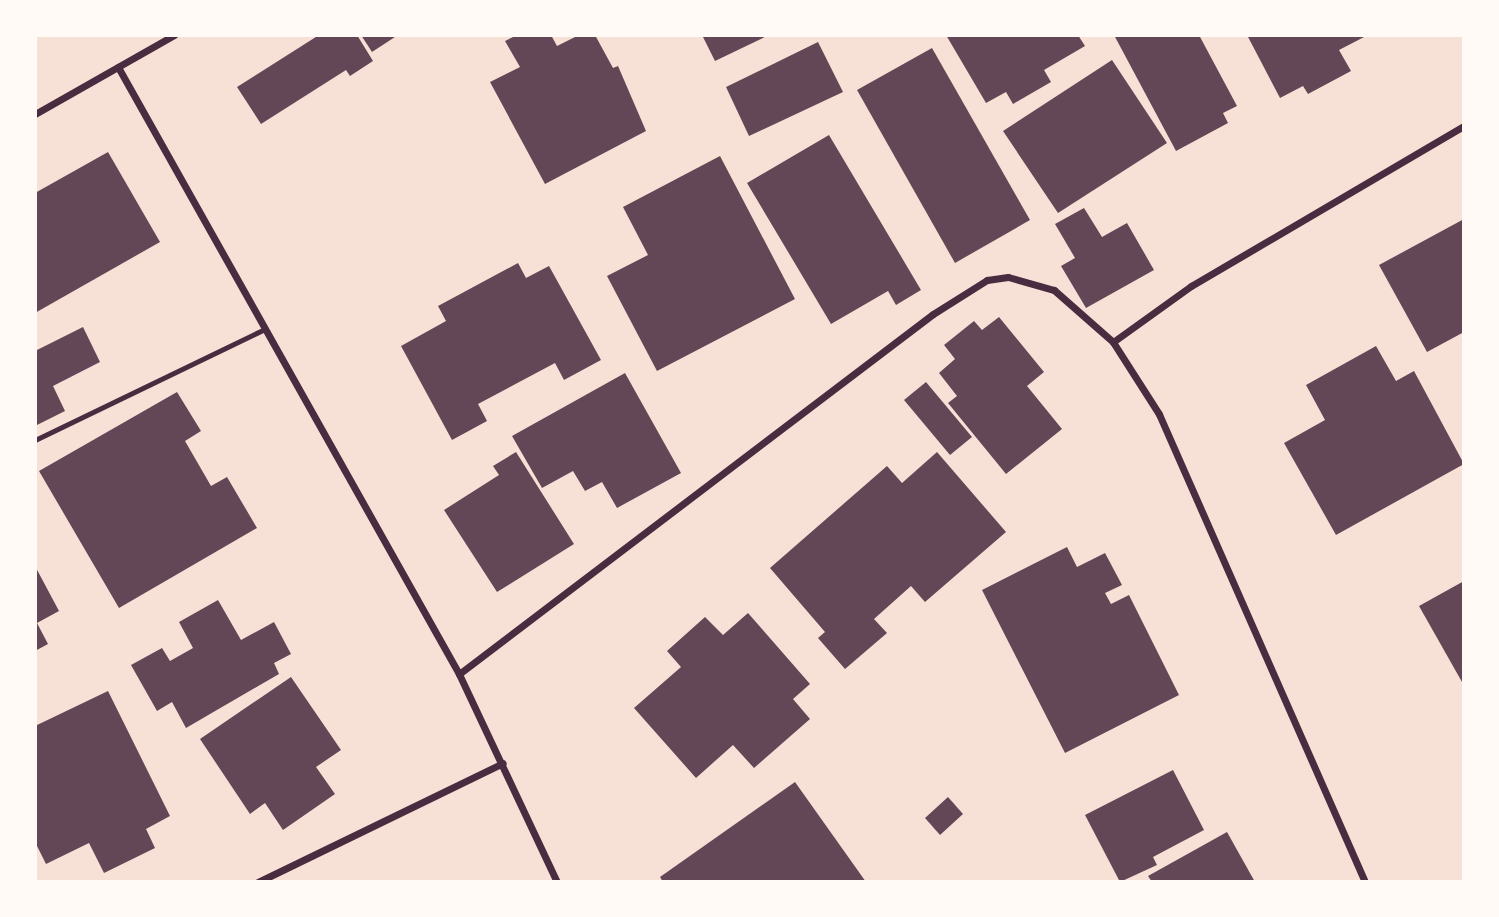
<!DOCTYPE html>
<html>
<head>
<meta charset="utf-8">
<style>
  body { margin:0 }
  #map { position:relative; width:1499px; height:917px; overflow:hidden; background:#f7e1d7; font-family:Helvetica,sans-serif }
  div>[style] { position:absolute }
  .building>* { inset:0; background:#644757 }
  .service>* { height:5px; margin:-2.5px; padding:0 2.5px; transform-origin:2.5px; border-radius:2.5px; background:#4a2c40 }
  .minor>* { height:7px; margin:-3.5px; padding:0 3.5px; transform-origin:3.5px; border-radius:3.5px; background:#4a2c40 }
  span { translate:-50% -50%; white-space:nowrap; text-align:center; line-height:1.15; -webkit-text-stroke:6px #fffaf5; paint-order:stroke }
  .frame { position:absolute; inset:0; border:37px solid #fffaf5; pointer-events:none }
</style>
</head>
<body>
<div id="map">
  <div class="building">
    <i style="clip-path:polygon(319px 35px,357px 35px,373px 61px,350px 76px,346px 70px,261px 124px,237px 87px)"></i>
    <i style="clip-path:polygon(361px 35px,398px 35px,372px 52px)"></i>
    <i style="clip-path:polygon(517px 35px,551px 35px,557px 46px,579px 35px,595px 35px,613px 68px,618px 66px,646px 131px,545px 184px,490px 82px,520px 67px,505px 41px)"></i>
    <i style="clip-path:polygon(702px 35px,769px 35px,715px 61px)"></i>
    <i style="clip-path:polygon(946px 35px,1078px 35px,1085px 46px,1044px 70px,1051px 82px,1013px 104px,1006px 92px,986px 103px)"></i>
    <i style="clip-path:polygon(1114px 35px,1199px 35px,1237px 106px,1223px 113px,1228px 123px,1176px 151px)"></i>
    <i style="clip-path:polygon(1247px 35px,1368px 35px,1339px 50px,1351px 71px,1308px 94px,1303px 86px,1280px 98px)"></i>
    <i style="clip-path:polygon(818px 42px,843px 92px,749px 136px,726px 87px)"></i>
    <i style="clip-path:polygon(932px 48px,1030px 220px,955px 263px,857px 90px)"></i>
    <i style="clip-path:polygon(1112px 60px,1167px 143px,1058px 213px,1003px 131px)"></i>
    <i style="clip-path:polygon(829px 135px,921px 290px,896px 305px,888px 291px,831px 324px,747px 183px)"></i>
    <i style="clip-path:polygon(108px 152px,160px 242px,35px 313px,35px 193px)"></i>
    <i style="clip-path:polygon(720px 156px,795px 299px,657px 371px,607px 276px,648px 255px,623px 207px)"></i>
    <i style="clip-path:polygon(1084px 208px,1102px 237px,1127px 223px,1154px 270px,1086px 308px,1061px 266px,1075px 258px,1055px 224px)"></i>
    <i style="clip-path:polygon(1464px 219px,1464px 332px,1427px 352px,1379px 265px)"></i>
    <i style="clip-path:polygon(518px 263px,526px 278px,549px 266px,601px 360px,564px 380px,555px 363px,478px 404px,487px 421px,452px 440px,401px 346px,446px 321px,438px 306px)"></i>
    <i style="clip-path:polygon(999px 317px,1044px 372px,1027px 386px,1062px 429px,1006px 474px,948px 403px,957px 396px,939px 373px,955px 359px,944px 345px,974px 321px,982px 330px)"></i>
    <i style="clip-path:polygon(83px 327px,100px 362px,53px 386px,65px 411px,35px 426px,35px 351px)"></i>
    <i style="clip-path:polygon(1376px 346px,1396px 381px,1414px 371px,1464px 464px,1336px 535px,1284px 443px,1325px 420px,1306px 385px)"></i>
    <i style="clip-path:polygon(625px 373px,681px 473px,617px 508px,602px 482px,585px 491px,573px 471px,542px 488px,512px 436px)"></i>
    <i style="clip-path:polygon(926px 382px,972px 437px,950px 455px,904px 400px)"></i>
    <i style="clip-path:polygon(177px 392px,201px 431px,185px 441px,211px 486px,227px 477px,257px 528px,119px 608px,39px 471px)"></i>
    <i style="clip-path:polygon(516px 452px,574px 544px,497px 592px,444px 510px,499px 475px,493px 466px)"></i>
    <i style="clip-path:polygon(937px 452px,1006px 532px,925px 602px,911px 586px,874px 619px,887px 633px,845px 669px,818px 638px,825px 632px,770px 568px,887px 466px,902px 483px)"></i>
    <i style="clip-path:polygon(1067px 547px,1077px 567px,1105px 553px,1122px 585px,1105px 593px,1111px 604px,1129px 595px,1179px 695px,1065px 753px,982px 590px)"></i>
    <i style="clip-path:polygon(35px 566px,59px 611px,37px 623px,48px 644px,35px 651px)"></i>
    <i style="clip-path:polygon(1464px 581px,1464px 681px,1462px 682px,1419px 606px)"></i>
    <i style="clip-path:polygon(218px 600px,241px 640px,274px 622px,291px 654px,274px 663px,279px 674px,186px 728px,172px 702px,157px 711px,131px 665px,162px 648px,170px 661px,193px 648px,179px 622px)"></i>
    <i style="clip-path:polygon(748px 613px,810px 684px,793px 699px,810px 719px,754px 768px,733px 745px,696px 778px,634px 708px,681px 667px,667px 651px,705px 617px,723px 635px)"></i>
    <i style="clip-path:polygon(291px 677px,341px 750px,316px 767px,335px 794px,283px 830px,265px 803px,250px 814px,200px 739px)"></i>
    <i style="clip-path:polygon(108px 691px,170px 816px,146px 829px,155px 848px,104px 873px,89px 843px,46px 864px,35px 842px,35px 726px)"></i>
    <i style="clip-path:polygon(1173px 770px,1204px 830px,1153px 857px,1157px 865px,1120px 882px,1085px 815px)"></i>
    <i style="clip-path:polygon(795px 782px,866px 882px,663px 882px,660px 877px)"></i>
    <i style="clip-path:polygon(948px 797px,963px 814px,940px 835px,925px 818px)"></i>
    <i style="clip-path:polygon(1227px 832px,1255px 882px,1152px 882px,1148px 876px)"></i>
  </div>
  <div class="service">
    <i style="left:35px;top:440px;width:253px;rotate:-25.8deg"></i>
  </div>
  <div class="minor">
    <i style="left:118px;top:67px;width:696px;rotate:60.67deg"></i>
    <i style="left:459px;top:674px;width:230px;rotate:64.8deg"></i>
    <i style="left:35px;top:114px;width:160px;rotate:-29.6deg"></i>
    <i style="left:459px;top:674px;width:595px;rotate:-37.22deg"></i>
    <i style="left:933px;top:314px;width:64px;rotate:-32.2deg"></i>
    <i style="left:987px;top:280px;width:21px;rotate:-8deg"></i>
    <i style="left:1008px;top:277px;width:48px;rotate:15.8deg"></i>
    <i style="left:1054px;top:290px;width:79px;rotate:41.4deg"></i>
    <i style="left:258px;top:882px;width:272px;rotate:-25.9deg"></i>
    <i style="left:1365px;top:882px;width:511px;rotate:-113.76deg"></i>
    <i style="left:1159px;top:414px;width:85px;rotate:-122.6deg"></i>
    <i style="left:1113px;top:342px;width:96px;rotate:-35.7deg"></i>
    <i style="left:1191px;top:286px;width:316px;rotate:-30.4deg"></i>
  </div>
  <div class="frame"></div>
</div>
</body>
</html>
